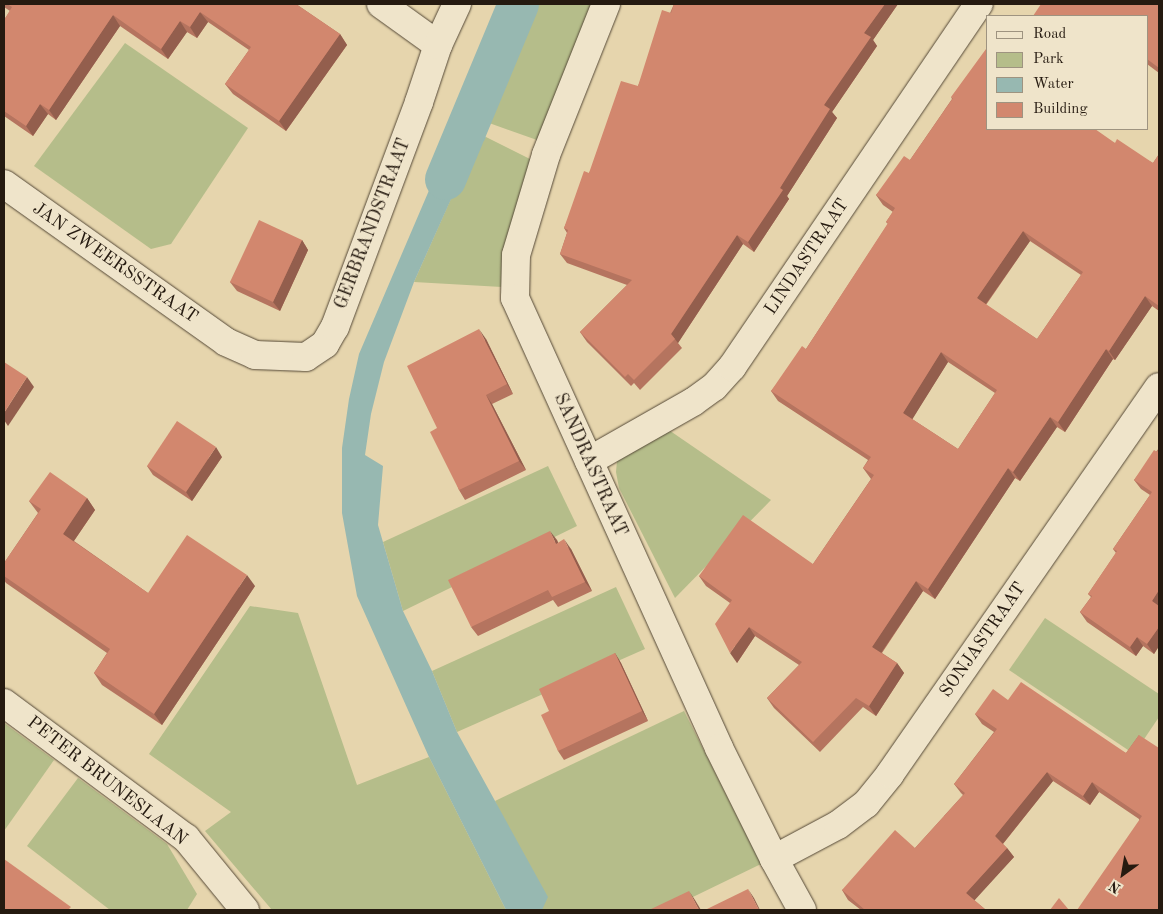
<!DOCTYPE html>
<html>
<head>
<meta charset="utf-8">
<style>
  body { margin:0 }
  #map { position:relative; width:1163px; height:914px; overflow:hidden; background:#e6d5ad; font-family:"Old Standard TT",serif }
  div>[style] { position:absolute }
  .green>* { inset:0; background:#b5bd8a }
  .water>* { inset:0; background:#97b8b1 }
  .canal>* { height:41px; margin:-20.5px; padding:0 20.5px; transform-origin:20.5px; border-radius:20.5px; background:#97b8b1 }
  .roads { filter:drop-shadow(0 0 1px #554937) drop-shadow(0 0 1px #554937) }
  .street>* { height:28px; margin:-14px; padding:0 14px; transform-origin:14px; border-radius:14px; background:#efe4ca }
  .wall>* { inset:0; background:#b5745f }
  .shaded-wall>* { inset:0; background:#935e4d }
  .building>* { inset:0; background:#d2876e }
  span { translate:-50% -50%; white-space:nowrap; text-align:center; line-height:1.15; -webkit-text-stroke:5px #efe4ca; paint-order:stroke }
  .street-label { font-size:18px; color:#251a10 }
  .frame { position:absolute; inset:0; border:5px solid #251a10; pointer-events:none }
  .legend { position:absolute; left:986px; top:15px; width:162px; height:115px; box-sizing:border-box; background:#efe4ca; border:1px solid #9e9380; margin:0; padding:6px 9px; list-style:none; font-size:15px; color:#251a10 }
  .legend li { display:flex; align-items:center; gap:10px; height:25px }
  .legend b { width:25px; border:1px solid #9e9380 }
  .north { position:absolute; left:1098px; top:849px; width:50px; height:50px; -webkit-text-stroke:4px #efe4ca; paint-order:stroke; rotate:212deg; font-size:14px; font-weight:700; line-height:20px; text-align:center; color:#251a10 }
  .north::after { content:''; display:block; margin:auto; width:18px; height:22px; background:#251a10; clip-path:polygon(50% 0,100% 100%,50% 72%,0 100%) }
</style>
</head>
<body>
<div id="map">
  <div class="green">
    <i style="clip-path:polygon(539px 4px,593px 4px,537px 140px,478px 119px,482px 117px,493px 106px)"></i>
    <i style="clip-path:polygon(125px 43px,248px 128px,171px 244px,151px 249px,34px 166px)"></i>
    <i style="clip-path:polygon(486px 137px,532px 160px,502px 287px,414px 282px,477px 140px,483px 141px)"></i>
    <i style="clip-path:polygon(663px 426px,771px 500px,675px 598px,619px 488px,616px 472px,617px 461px)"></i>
    <i style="clip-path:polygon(548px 466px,577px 526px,403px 611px,383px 542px)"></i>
    <i style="clip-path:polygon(616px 587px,645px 649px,457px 732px,432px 671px)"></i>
    <i style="clip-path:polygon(250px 606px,298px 613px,357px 785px,429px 757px,506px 910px,272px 910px,205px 831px,231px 812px,149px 754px)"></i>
    <i style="clip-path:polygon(1045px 618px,1159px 694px,1159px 717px,1134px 754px,1009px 670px)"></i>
    <i style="clip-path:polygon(684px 711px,761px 864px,666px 910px,542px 910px,495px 801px)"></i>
    <i style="clip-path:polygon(4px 723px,54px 760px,4px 831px)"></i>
    <i style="clip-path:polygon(78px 778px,167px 844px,197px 894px,187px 910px,110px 910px,27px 846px)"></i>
  </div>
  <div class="water">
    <i style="clip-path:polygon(504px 4px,539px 4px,493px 106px,482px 117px,478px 119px,465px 112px,464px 106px)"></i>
    <i style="clip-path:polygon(452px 120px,486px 137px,484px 141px,477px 141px,414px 282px,384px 362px,371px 414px,365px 455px,383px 466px,378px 525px,403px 611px,432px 671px,457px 732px,548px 897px,542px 910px,506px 910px,429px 757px,357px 596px,342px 513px,342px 448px,349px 399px,359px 354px,454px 132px,448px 127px)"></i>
  </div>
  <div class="canal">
    <i style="left:445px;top:179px;width:190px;rotate:-67.4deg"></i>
  </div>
  <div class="roads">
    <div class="street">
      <i style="left:381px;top:4px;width:70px;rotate:35.7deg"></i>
      <i style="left:606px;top:4px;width:162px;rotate:111.7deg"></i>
      <i style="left:546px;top:155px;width:104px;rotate:106.7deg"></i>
      <i style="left:516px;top:255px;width:43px;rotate:91.3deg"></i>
      <i style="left:515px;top:298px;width:494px;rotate:65.6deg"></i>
      <i style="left:719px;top:748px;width:124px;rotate:63.6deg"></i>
      <i style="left:774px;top:859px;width:58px;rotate:61.2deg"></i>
      <i style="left:4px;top:184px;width:272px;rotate:35.4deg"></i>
      <i style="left:226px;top:342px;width:32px;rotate:24deg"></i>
      <i style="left:255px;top:355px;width:51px;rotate:2.2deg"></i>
      <i style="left:306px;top:357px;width:23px;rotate:-34deg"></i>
      <i style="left:325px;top:344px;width:20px;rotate:-60deg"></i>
      <i style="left:335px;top:327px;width:240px;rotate:-69.5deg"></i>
      <i style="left:419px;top:102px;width:60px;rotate:-71.6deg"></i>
      <i style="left:438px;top:45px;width:45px;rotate:-65.1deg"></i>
      <i style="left:589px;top:461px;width:120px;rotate:-29.6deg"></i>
      <i style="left:693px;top:402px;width:26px;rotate:-36deg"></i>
      <i style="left:714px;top:387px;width:27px;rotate:-48deg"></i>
      <i style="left:732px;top:367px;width:439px;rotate:-55.8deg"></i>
      <i style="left:4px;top:703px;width:227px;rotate:36.6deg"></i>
      <i style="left:186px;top:838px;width:93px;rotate:50.7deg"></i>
      <i style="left:774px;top:859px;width:72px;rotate:-28deg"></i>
      <i style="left:838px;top:825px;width:35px;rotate:-37deg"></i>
      <i style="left:866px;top:804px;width:38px;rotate:-51deg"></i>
      <i style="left:890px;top:774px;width:471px;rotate:-55.2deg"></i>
    </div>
  </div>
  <div class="wall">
    <i style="clip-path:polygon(4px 4px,296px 4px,340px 34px,347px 45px,286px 131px,233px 94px,225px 84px,249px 50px,208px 22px,197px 38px,187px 32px,168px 59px,120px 26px,56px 120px,48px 114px,33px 136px,4px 116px,4px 20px,10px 11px,4px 7px)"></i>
    <i style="clip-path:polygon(674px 4px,898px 4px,873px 40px,877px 46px,832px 112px,837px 118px,787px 196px,789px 199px,754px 252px,743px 244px,678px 343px,682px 348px,640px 390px,634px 383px,631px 386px,587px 342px,580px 332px,627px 285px,567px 263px,560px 254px,567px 233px,564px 228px,589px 173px,638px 86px)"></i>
    <i style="clip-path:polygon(1159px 4px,1159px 73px,1147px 64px,1147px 16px)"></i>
    <i style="clip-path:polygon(evenodd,951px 97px,1115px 143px,1153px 163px,1159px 154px,1159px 311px,1152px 306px,1115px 360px,1113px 359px,1065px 432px,1057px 427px,1020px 481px,1015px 478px,935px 599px,923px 591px,882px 653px,897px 663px,904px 673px,876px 716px,863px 707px,820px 752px,774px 708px,767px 698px,799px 665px,755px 636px,737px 663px,730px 603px,706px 586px,699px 576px,813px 564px,871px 479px,863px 468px,868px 460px,778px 401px,771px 391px,806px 349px,888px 224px,886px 222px,893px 212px,883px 205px,876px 195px,910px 160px,952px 99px,951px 97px,1030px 241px,1081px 275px,1037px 339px,986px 305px,1030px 241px,951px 97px,948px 362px,995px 393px,958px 449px,912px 419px,948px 362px)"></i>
    <i style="clip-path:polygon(302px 240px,308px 250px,280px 311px,237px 291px,230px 282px)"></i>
    <i style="clip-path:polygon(486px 339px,513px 394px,492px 404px,526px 470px,465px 500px,459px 490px,437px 428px)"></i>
    <i style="clip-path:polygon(1159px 448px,1159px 646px,1154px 654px,1143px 646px,1136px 656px,1087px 622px,1080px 612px,1091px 597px,1088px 594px,1116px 553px,1113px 549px,1150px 495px,1141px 489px,1134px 480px)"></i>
    <i style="clip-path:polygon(222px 457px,192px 501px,153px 475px,147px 466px)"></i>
    <i style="clip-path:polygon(87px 498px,95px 510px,74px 541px,148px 593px,255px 586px,162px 725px,102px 685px,94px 673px,107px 653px,6px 583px,4px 580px,4px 563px,38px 513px,29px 501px)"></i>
    <i style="clip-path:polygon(557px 540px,558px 543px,571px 549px,592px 591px,558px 607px,553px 600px,478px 636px,471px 627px)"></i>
    <i style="clip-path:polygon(615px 653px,621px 663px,648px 721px,564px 760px,558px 751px,549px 711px)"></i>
    <i style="clip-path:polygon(1008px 700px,1126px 753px,1139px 735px,1159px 910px,1139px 819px,1099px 792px,1090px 805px,1053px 781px,1003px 844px,1007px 848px,1014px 857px,974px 900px,986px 910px,861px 910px,848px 900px,842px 890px,915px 848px,963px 795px,961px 793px,954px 784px,994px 732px,982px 724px,975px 714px)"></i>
  </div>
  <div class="shaded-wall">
    <i style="clip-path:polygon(885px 4px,898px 4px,873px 40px,877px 46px,832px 112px,837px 118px,787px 196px,789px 199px,754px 252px,748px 242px,780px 188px,824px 105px,864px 33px)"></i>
    <i style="clip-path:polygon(200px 12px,208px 22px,197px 38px,190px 27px)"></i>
    <i style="clip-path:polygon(113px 15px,120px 26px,56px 120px,49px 110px)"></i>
    <i style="clip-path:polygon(180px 21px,187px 32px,168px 59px,161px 49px)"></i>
    <i style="clip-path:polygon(340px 34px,347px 45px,286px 131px,279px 121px)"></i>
    <i style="clip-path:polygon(40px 104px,48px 114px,33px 136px,26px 126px)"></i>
    <i style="clip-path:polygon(1023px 231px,1030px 241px,983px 308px,977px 298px)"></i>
    <i style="clip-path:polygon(737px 235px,743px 244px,678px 343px,671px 334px)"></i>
    <i style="clip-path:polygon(302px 240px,308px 250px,280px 311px,273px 302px)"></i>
    <i style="clip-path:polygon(1145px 296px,1152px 306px,1115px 360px,1109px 351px)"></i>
    <i style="clip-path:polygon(479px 329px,486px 339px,513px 394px,507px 384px)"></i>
    <i style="clip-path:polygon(1106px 349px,1113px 359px,1065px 432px,1058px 422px)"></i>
    <i style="clip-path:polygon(941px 352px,948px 362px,910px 423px,903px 413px)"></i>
    <i style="clip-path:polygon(27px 377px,34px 387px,8px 426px,4px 420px,4px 413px)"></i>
    <i style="clip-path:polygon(486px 395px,492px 404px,526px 470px,519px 461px)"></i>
    <i style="clip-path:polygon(1050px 417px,1057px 427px,1020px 481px,1013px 472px)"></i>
    <i style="clip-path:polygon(216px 447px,222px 457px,192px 501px,186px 492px)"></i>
    <i style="clip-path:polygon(1008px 468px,1015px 478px,935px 599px,928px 589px)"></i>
    <i style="clip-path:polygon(87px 498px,95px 510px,71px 545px,63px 534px)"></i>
    <i style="clip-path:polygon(550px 531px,557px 540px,562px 553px,556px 544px)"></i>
    <i style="clip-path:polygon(564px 539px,571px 549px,592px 591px,585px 582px)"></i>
    <i style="clip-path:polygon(247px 575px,255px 586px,162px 725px,154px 714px)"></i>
    <i style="clip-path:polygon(916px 581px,923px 591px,879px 656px,872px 647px)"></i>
    <i style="clip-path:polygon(1159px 590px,1159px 609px,1152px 601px)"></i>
    <i style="clip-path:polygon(749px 627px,755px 636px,737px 663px,730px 653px)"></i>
    <i style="clip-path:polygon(1159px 627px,1159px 646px,1154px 654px,1147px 644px)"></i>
    <i style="clip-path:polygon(1137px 637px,1143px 646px,1136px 656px,1130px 647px)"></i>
    <i style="clip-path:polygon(615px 653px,621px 663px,648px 721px,642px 711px)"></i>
    <i style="clip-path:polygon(897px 663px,904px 673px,876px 716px,869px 706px)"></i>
    <i style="clip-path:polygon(1047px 772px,1053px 781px,1001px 846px,995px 836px)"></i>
    <i style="clip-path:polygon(1092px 782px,1099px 792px,1090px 805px,1083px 796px)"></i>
    <i style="clip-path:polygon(1007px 848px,1014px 857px,973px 902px,966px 893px)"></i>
    <i style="clip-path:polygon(748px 889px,754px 898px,760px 910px,759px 910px)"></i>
    <i style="clip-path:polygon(689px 891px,695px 900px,701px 910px,699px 910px)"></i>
  </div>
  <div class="building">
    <i style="clip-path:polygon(7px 4px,296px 4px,340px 34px,279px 121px,225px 84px,251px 47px,200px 12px,190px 27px,180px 21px,161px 49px,113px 15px,49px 110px,40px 104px,26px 126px,4px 111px,4px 20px,12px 7px)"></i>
    <i style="clip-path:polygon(674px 4px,885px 4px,864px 33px,871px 37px,824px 105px,830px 109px,780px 188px,783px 190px,748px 242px,737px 235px,671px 334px,675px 339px,634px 380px,628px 374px,625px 377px,580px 332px,632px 280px,560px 254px,568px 230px,564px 228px,584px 171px,589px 173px,621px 81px,638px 86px,662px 10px,671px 13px)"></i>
    <i style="clip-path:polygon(1041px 4px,1159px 4px,1159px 68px,1147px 59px,1147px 16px,1033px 16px)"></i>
    <i style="clip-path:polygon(evenodd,986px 49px,987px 50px,987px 129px,1095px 129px,1115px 143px,1117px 139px,1153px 163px,1159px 154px,1159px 306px,1145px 296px,1109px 351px,1106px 349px,1058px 422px,1050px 417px,1013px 472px,1008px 468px,928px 589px,916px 581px,872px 647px,897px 663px,869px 706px,856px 698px,813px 742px,767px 698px,802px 662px,749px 627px,730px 653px,715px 624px,732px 600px,699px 576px,743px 515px,813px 564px,874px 475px,863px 468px,871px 457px,771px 391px,802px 346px,806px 349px,888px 223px,886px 222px,895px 208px,876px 195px,904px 156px,910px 160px,953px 98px,951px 97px,986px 49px,1023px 231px,1083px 272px,1037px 339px,977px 298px,1023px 231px,986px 49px,941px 352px,997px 390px,958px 449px,903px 413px,941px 352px)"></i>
    <i style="clip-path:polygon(259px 220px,302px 240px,273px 302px,230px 282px)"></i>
    <i style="clip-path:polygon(479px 329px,507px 384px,486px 395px,519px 461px,459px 490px,430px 432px,437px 428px,407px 366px)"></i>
    <i style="clip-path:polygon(4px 362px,27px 377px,4px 413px)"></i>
    <i style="clip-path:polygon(177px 421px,216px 447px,186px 492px,147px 466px)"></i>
    <i style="clip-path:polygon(1159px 448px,1159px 590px,1152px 601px,1159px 606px,1159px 627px,1147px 644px,1137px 637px,1130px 647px,1080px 612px,1092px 596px,1088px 594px,1117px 551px,1113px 549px,1152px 492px,1134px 480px,1154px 450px,1157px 452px)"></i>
    <i style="clip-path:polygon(50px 472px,87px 498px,63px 534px,148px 593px,187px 535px,247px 575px,154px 714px,94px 673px,110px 649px,4px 576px,4px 563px,41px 509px,29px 501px)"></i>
    <i style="clip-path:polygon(550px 531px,556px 544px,564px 539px,585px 582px,552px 597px,548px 590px,471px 627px,448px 580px)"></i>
    <i style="clip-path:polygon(615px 653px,642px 711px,558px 751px,541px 715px,549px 711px,539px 689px)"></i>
    <i style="clip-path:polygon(1021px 682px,1126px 753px,1139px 735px,1159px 748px,1159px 910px,1077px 910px,1142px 816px,1092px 782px,1083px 796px,1047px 772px,995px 836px,1007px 848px,966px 893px,986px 910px,865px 910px,842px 890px,895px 830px,915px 848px,965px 793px,954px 784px,997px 729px,975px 714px,993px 689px,1008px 700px)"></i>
    <i style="clip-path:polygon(4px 859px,71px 907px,68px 910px,4px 910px)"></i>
    <i style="clip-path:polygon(748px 889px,759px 910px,705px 910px)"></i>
    <i style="clip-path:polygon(689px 891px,699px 910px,649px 910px)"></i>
    <i style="clip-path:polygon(1059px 898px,1069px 910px,1050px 910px)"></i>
  </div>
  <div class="street-label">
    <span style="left:373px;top:224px;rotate:-69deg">GERBRANDSTRAAT</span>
    <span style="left:807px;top:257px;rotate:-56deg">LINDASTRAAT</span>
    <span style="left:115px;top:263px;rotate:35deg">JAN ZWEERSSTRAAT</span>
    <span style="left:590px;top:465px;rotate:66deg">SANDRASTRAAT</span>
    <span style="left:983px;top:640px;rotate:-55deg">SONJASTRAAT</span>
    <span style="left:107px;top:781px;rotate:38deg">PETER BRUNESLAAN</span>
  </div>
  <div class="frame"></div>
  <ul class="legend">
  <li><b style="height:6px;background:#efe4ca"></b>Road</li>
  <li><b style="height:14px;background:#b5bd8a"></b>Park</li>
  <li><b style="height:14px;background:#97b8b1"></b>Water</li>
  <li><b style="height:14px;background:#d2876e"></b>Building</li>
  </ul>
  <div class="north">N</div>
</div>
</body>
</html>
